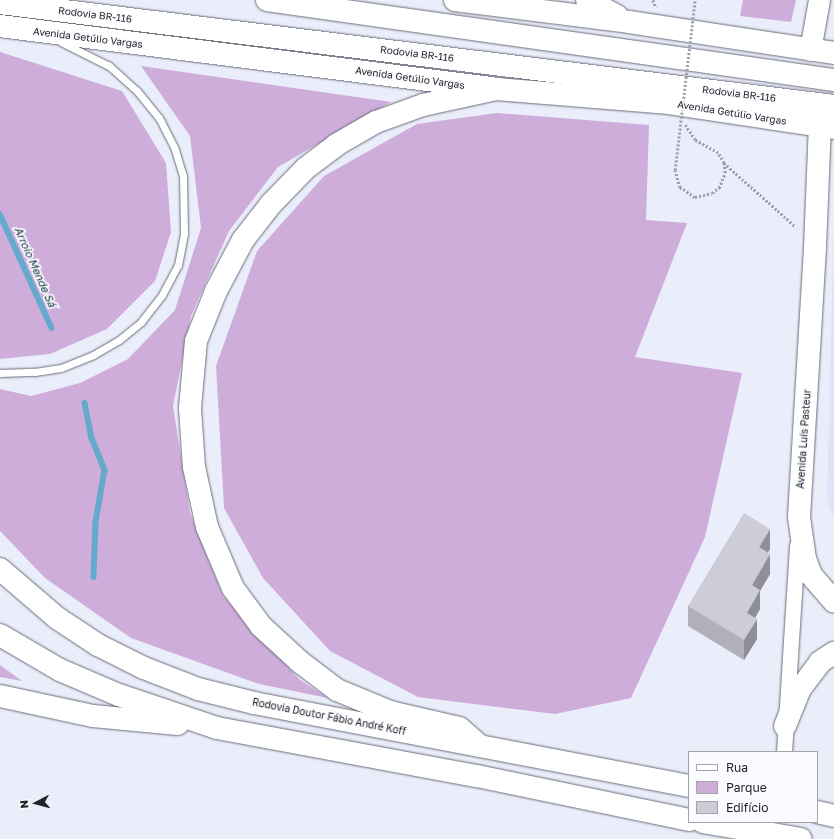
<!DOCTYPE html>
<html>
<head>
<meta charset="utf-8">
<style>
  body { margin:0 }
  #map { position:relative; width:834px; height:839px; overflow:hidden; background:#eaedfa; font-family:"Golos Text",sans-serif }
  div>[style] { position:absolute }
  .built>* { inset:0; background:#dee3f7 }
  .green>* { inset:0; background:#cfaddb }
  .stream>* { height:5.5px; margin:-2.75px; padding:0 2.75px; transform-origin:2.75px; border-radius:2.75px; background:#64aacd }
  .path>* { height:2.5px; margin-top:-1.25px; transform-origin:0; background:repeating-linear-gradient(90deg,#9b9da7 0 2px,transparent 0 4px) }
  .roads { filter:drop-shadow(0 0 1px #6a6c78) drop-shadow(0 0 1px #6a6c78) }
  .service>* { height:7px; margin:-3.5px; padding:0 3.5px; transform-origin:3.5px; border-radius:3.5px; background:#fff }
  .minor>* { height:15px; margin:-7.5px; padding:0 7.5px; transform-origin:7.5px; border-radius:7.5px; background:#fff }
  .secondary>* { height:21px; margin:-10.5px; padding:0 10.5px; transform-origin:10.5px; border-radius:10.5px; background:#fff }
  .trunk>* { height:22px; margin:-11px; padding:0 11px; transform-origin:11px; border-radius:11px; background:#fff }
  .motorway>* { height:22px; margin:-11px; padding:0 11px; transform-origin:11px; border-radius:11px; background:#fff }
  .path-bridge>* { height:2.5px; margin-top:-1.25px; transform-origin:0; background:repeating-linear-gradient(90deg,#9b9da7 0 2px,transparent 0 4px) }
  .wall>* { inset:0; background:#b1afba }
  .shaded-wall>* { inset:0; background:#908f97 }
  .building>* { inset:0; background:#ceccd8 }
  span { translate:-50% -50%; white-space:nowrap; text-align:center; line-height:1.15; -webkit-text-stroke:3.5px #fafbfe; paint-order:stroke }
  .street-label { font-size:10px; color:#232429 }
  .water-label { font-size:11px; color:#103140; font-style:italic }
  .legend { position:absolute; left:688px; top:751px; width:130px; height:72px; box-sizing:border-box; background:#fafbfe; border:1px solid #a4a5a9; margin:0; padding:5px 7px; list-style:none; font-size:12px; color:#232429 }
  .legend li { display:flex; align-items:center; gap:8px; height:20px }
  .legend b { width:20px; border:1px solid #a4a5a9 }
  .north { position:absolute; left:16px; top:783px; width:40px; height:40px; -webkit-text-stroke:3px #fafbfe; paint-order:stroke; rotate:264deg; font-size:11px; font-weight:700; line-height:16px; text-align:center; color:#232429 }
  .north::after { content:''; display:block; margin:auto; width:14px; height:18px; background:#232429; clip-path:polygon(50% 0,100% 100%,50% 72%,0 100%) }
</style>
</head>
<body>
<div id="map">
  <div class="built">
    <i style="clip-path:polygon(834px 223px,834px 520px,827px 499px)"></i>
  </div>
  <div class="green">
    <i style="clip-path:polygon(743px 0,796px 0,791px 22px,740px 16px)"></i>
    <i style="clip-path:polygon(0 52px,122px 91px,166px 163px,171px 232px,155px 281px,107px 329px,50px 354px,0 359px)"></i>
    <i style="clip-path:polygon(141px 66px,391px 102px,278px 167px,229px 231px,191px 316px,173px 406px,190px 513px,223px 596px,300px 680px,328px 698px,259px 684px,131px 638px,45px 578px,0 531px,0 389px,31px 396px,80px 383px,128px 359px,175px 310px,201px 228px,190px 136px)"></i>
    <i style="clip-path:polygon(497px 113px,649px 125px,646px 220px,687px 223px,635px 357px,742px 373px,705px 537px,631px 698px,555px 714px,418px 697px,330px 651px,263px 578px,224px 508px,216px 366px,257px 251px,324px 176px,417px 124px)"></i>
    <i style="clip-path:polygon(0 665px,22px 681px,0 677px)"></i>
  </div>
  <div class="stream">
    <i style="left:0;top:214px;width:125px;rotate:65.5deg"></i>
    <i style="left:85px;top:403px;width:36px;rotate:79deg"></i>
    <i style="left:92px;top:438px;width:35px;rotate:68deg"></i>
    <i style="left:105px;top:470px;width:53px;rotate:99.8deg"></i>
    <i style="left:96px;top:522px;width:55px;rotate:92.1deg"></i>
  </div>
  <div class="path">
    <i style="left:653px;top:0;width:8px;rotate:67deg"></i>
    <i style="left:724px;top:163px;width:95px;rotate:41.6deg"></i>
    <i style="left:675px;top:170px;width:18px;rotate:74deg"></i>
    <i style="left:680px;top:187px;width:18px;rotate:34deg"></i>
    <i style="left:695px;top:197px;width:17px;rotate:-13deg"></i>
    <i style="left:712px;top:193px;width:9px;rotate:-36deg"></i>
    <i style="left:719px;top:188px;width:16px;rotate:-68deg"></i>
    <i style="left:725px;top:173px;width:10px;rotate:-96deg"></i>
    <i style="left:724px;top:163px;width:12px;rotate:-121deg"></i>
    <i style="left:718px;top:153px;width:26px;rotate:-151deg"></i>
    <i style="left:695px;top:140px;width:18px;rotate:-124deg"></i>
  </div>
  <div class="roads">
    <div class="service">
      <i style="left:0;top:373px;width:35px;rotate:-2deg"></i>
      <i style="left:35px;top:372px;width:26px;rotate:-9deg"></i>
      <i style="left:61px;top:368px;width:35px;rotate:-22deg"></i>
      <i style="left:93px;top:355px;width:30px;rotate:-30deg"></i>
      <i style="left:119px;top:340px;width:28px;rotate:-39deg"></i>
      <i style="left:141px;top:322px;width:34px;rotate:-52deg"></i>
      <i style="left:162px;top:295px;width:34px;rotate:-62deg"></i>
      <i style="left:178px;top:265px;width:33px;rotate:-79deg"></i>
      <i style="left:184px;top:233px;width:57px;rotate:-91deg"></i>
      <i style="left:183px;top:176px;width:28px;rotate:-107deg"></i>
      <i style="left:175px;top:149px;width:35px;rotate:-117deg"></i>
      <i style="left:159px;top:118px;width:35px;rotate:-129deg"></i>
      <i style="left:137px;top:91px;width:38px;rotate:-138deg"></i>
      <i style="left:109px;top:66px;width:54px;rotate:-153.4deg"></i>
    </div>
    <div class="minor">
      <i style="left:784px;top:752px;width:207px;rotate:-86.4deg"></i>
    </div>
    <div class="secondary">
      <i style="left:810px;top:50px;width:51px;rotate:-79.8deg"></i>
    </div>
    <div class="trunk">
      <i style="left:455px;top:0;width:175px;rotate:7.2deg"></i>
      <i style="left:629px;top:22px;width:207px;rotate:8.6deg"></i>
      <i style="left:587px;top:0;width:34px;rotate:28deg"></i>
      <i style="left:0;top:26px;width:500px;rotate:7.2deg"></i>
      <i style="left:496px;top:89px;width:174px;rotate:4.6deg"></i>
      <i style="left:669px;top:103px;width:167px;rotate:8.6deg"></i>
      <i style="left:799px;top:517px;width:269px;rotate:-86.6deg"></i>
      <i style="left:815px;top:248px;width:123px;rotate:-87.7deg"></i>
    </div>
    <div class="motorway">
      <i style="left:267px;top:0;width:573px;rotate:8.03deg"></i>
      <i style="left:0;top:3px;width:840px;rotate:7.04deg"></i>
      <i style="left:799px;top:517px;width:42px;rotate:81.9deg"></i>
      <i style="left:805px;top:559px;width:17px;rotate:69deg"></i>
      <i style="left:811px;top:575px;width:35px;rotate:49deg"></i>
      <i style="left:0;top:569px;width:75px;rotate:40.7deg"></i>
      <i style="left:57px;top:618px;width:49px;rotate:33.4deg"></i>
      <i style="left:98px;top:645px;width:51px;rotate:26.6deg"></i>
      <i style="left:144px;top:668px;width:58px;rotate:21.3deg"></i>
      <i style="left:198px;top:689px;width:58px;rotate:14deg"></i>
      <i style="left:254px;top:703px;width:443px;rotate:10.8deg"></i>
      <i style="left:0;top:635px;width:69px;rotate:30.3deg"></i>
      <i style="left:60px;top:670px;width:64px;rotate:23deg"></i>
      <i style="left:119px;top:695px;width:103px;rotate:18.6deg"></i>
      <i style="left:217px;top:728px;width:264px;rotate:10.5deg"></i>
      <i style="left:477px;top:776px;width:217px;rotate:11.7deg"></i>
      <i style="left:0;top:696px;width:95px;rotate:12.1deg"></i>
      <i style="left:93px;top:716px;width:85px;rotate:5.4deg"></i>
      <i style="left:785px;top:726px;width:40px;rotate:-68deg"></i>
      <i style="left:800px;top:689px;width:34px;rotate:-53deg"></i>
      <i style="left:820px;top:662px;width:17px;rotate:-33deg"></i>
      <i style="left:480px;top:746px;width:28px;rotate:-139deg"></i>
      <i style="left:459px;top:728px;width:71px;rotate:-166.9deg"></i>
      <i style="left:390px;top:712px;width:57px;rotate:-157.5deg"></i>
      <i style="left:337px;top:690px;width:48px;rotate:-142.7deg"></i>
      <i style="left:299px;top:661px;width:52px;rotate:-137.4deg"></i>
      <i style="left:261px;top:626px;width:47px;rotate:-126.4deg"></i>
      <i style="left:233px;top:588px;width:66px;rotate:-113.1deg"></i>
      <i style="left:207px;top:527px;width:61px;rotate:-102.2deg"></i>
      <i style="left:194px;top:467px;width:59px;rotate:-93.9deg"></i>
      <i style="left:190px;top:408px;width:67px;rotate:-84.9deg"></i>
      <i style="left:196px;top:341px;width:54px;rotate:-68.2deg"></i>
      <i style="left:216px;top:291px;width:58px;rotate:-62.1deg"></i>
      <i style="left:243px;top:240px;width:46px;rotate:-52.1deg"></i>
      <i style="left:271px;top:204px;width:50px;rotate:-45.8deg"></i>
      <i style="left:306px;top:168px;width:38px;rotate:-37deg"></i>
      <i style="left:336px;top:145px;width:46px;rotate:-29.9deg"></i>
      <i style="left:376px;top:122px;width:50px;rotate:-19.9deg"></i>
      <i style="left:423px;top:105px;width:75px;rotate:-12.4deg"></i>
      <i style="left:817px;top:812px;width:17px;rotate:13deg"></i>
      <i style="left:703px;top:822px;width:99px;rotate:9.8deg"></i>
    </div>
  </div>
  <div class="path-bridge">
    <i style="left:675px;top:170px;width:171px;rotate:-83.3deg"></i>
  </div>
  <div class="wall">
    <i style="clip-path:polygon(770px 549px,768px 553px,770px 574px,760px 591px,760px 609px,755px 618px,757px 639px,744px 660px,688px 626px,688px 606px)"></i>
  </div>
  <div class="shaded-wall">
    <i style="clip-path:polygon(770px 529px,770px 549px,759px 567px,759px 547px)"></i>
    <i style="clip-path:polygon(770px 554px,770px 574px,760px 591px,760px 609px,747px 632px,747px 613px,752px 585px)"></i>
    <i style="clip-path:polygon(757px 619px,757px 639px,744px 660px,744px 640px)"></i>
  </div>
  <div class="building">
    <i style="clip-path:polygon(744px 513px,770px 529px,759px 547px,770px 554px,752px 585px,760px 590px,747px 613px,757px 619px,744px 640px,688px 606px)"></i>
  </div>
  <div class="street-label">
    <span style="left:95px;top:15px;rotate:7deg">Rodovia BR-116</span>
    <span style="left:88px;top:38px;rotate:7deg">Avenida Getúlio Vargas</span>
    <span style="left:417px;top:54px;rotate:7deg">Rodovia BR-116</span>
    <span style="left:410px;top:78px;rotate:8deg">Avenida Getúlio Vargas</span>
    <span style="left:739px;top:94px;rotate:7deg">Rodovia BR-116</span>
    <span style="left:732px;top:113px;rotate:9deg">Avenida Getúlio Vargas</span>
    <span style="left:804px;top:439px;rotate:-86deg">Avenida Luís Pasteur</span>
    <span style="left:329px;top:717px;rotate:11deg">Rodovia Doutor Fábio André Koff</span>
  </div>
  <div class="water-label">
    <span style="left:35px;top:267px;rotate:66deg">Arroio Mende Sá</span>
  </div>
  <ul class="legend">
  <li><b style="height:5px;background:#fff"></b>Rua</li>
  <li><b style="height:11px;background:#cfaddb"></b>Parque</li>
  <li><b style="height:11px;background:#ceccd8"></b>Edifício</li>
  </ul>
  <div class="north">N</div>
</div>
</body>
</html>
